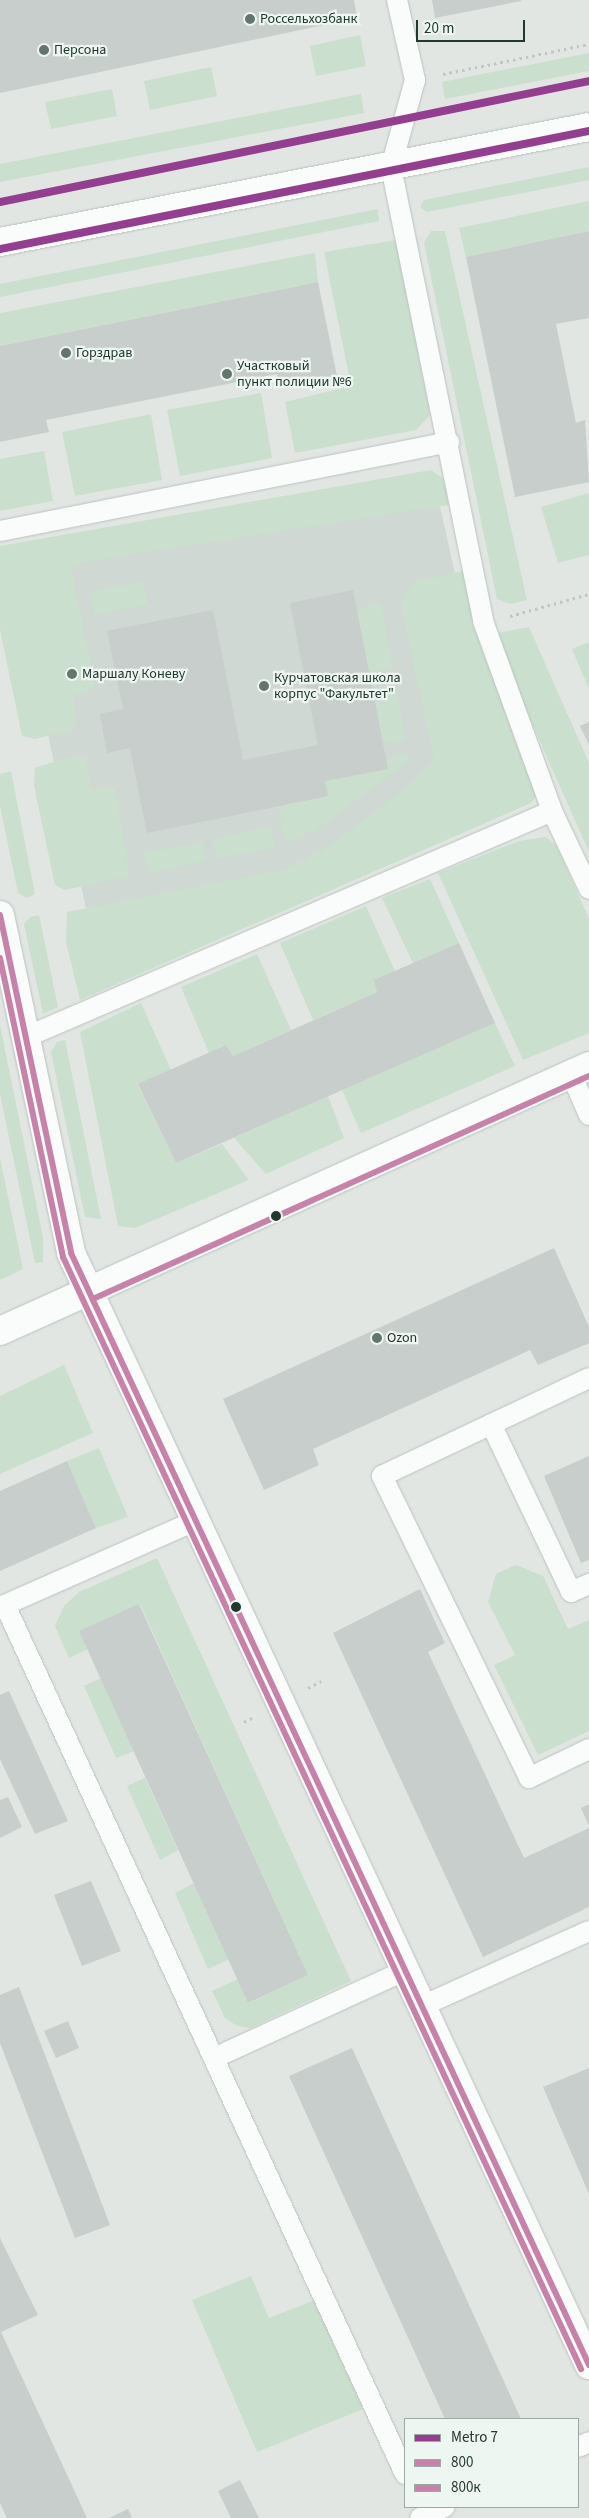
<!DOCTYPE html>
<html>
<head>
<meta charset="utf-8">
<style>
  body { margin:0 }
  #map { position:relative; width:589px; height:2518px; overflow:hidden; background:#e1e6e3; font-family:"Source Sans 3",sans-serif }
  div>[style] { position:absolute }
  .built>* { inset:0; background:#cfd8d2 }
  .green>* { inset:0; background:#cadfcd }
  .building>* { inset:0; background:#c8cecb }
  .path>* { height:3px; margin-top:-1.5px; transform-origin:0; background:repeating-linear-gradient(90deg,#bfc7c3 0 2.5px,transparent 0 6.5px) }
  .roads { filter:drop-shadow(0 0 1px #bac3be) drop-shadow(0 0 1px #bac3be) }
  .service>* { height:20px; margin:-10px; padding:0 10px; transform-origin:10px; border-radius:10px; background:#fafbfb }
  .tertiary>* { height:28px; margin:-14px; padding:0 14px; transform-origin:14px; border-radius:14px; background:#fafbfb }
  .secondary>* { height:28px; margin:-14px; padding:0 14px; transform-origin:14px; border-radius:14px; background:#fafbfb }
  .bus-1>* { height:6px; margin:-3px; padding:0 3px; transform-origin:3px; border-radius:3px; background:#c782a9 }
  .bus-2>* { height:6px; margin:-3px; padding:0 3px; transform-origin:3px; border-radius:3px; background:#c782a9 }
  .metro-1>* { height:8px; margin:-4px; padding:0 4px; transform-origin:4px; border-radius:4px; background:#943e90 }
  .dots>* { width:14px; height:14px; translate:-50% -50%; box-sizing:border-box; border:2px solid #eef6f1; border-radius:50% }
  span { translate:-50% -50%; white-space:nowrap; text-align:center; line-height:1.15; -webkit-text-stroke:4.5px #eef6f1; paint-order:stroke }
  .poi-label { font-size:14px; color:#20382e }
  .left { translate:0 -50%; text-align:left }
  .legend { position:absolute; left:404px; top:2418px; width:175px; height:90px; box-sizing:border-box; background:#eef6f1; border:1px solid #9caaa3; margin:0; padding:6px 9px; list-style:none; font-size:15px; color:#20382e }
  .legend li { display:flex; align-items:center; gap:10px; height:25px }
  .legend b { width:25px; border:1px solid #9caaa3 }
  .scale { position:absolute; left:416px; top:20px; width:109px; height:22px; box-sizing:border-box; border:2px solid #20382e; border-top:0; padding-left:6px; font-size:15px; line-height:18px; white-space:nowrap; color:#20382e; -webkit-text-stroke:4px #eef6f1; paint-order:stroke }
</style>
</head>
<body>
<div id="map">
  <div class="built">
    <i style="clip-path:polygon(435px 484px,466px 624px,528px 795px,102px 981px,51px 749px,14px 558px)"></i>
  </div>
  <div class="green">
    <i style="clip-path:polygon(360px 35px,366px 66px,316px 76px,310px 46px)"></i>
    <i style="clip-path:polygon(589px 53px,589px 71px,445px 99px,442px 82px)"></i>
    <i style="clip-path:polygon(211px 67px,217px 96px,150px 110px,144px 81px)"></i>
    <i style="clip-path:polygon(112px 89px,117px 116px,51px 129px,45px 102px)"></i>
    <i style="clip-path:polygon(361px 94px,364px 113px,0 182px,0 164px)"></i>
    <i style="clip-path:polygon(589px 167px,589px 180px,427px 212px,420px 207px,424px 200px)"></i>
    <i style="clip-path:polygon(589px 201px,589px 231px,466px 257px,459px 228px)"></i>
    <i style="clip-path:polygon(378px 209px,379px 221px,0 297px,0 284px)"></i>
    <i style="clip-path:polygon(431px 231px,445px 231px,527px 600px,510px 604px,497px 599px,424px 243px)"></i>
    <i style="clip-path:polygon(396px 240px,430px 415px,416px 430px,295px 453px,285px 402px,351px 386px,324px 252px)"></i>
    <i style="clip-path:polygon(315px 253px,318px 282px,0 346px,0 313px)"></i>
    <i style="clip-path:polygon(261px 393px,272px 458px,180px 476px,167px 410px)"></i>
    <i style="clip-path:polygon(151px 414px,162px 480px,75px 496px,62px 432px)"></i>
    <i style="clip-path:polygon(44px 451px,53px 501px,0 511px,0 459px)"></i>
    <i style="clip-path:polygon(431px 470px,444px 479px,449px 505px,83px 562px,71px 567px,95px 687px,73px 695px,76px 718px,71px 730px,35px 739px,22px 736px,0 630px,0 546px)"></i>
    <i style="clip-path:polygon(589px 493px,589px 555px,558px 563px,541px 507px)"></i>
    <i style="clip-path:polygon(463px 571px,473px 624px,537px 795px,531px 803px,80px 1000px,66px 942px,67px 912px,286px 869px,321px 852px,402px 791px,434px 760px,402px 609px,404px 592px,417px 581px)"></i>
    <i style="clip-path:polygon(143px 581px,148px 604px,95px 615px,90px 592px)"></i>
    <i style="clip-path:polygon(381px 603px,392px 667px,369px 672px,357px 611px)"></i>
    <i style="clip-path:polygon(529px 627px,589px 763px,589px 852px,520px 696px,498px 633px)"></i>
    <i style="clip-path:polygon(589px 642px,589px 689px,572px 649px)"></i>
    <i style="clip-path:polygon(395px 685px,406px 739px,383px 744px,373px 691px)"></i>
    <i style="clip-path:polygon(406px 753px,408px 762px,316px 830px,285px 842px,278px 806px,328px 796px,325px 781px,388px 769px,386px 760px)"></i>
    <i style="clip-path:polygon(68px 757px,86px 757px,91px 789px,115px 788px,130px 876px,65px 890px,55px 885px,34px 786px,35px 768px)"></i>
    <i style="clip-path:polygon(11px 771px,35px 894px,27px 898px,18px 893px,0 806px,0 774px)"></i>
    <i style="clip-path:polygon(270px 826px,276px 847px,217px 859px,214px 839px)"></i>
    <i style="clip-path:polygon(546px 837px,556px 845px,589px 919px,589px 1033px,523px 1060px,438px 873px,519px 841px)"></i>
    <i style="clip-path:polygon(202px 843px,205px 861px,149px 873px,144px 852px)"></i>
    <i style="clip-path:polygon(430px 879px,459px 943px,413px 963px,382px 898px)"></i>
    <i style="clip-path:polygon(366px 906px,395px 971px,377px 992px,313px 1020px,280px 943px)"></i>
    <i style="clip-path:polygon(39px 915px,58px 1007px,43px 1014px,24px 924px,30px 917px)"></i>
    <i style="clip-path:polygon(257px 954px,291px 1030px,233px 1056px,226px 1045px,209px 1053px,181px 987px)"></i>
    <i style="clip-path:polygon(141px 1003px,171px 1070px,138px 1085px,176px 1163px,222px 1144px,249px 1180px,135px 1228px,118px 1226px,80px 1032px)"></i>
    <i style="clip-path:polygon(495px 1023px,515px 1066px,361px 1133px,342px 1090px)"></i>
    <i style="clip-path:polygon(0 1025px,43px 1237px,43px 1262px,35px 1263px,0 1094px)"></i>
    <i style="clip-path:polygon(65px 1040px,101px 1219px,85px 1217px,51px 1052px,57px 1042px)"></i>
    <i style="clip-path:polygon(328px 1096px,344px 1138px,266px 1174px,234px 1138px)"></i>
    <i style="clip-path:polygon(0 1158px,23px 1269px,0 1280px)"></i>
    <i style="clip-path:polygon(64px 1365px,93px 1433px,0 1474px,0 1396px)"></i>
    <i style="clip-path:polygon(99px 1448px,128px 1517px,96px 1528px,67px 1461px)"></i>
    <i style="clip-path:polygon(157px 1558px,351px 1981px,250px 2028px,237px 2026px,225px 2018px,212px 1991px,238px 1979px,249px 2003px,308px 1975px,140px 1604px,80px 1631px,88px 1649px,69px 1658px,55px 1626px,64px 1606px,79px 1592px)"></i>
    <i style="clip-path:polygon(516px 1565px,543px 1576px,568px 1629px,589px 1620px,589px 1731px,538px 1755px,494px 1665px,515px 1655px,488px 1602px,496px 1574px)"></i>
    <i style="clip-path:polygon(101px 1678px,134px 1751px,116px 1758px,84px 1686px)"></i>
    <i style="clip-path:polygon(145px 1778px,178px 1850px,160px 1860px,127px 1786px)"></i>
    <i style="clip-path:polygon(194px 1883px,229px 1959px,208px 1969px,175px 1893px)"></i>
    <i style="clip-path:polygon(251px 2276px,269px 2318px,315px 2300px,363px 2409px,257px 2452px,192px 2300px)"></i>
  </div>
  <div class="building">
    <i style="clip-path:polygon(0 0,354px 0,357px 18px,0 93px)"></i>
    <i style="clip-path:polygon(432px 0,521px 0,521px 1px,435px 18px)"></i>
    <i style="clip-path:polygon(589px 231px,589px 318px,556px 324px,576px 423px,585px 420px,589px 482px,515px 497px,466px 257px)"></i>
    <i style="clip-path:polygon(318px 282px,337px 376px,280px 387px,277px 374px,46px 420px,49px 432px,0 442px,0 346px)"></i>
    <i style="clip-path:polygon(353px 590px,388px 769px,325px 781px,328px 796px,147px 833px,130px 748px,107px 753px,100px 714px,123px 709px,107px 631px,213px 610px,243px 760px,318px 745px,290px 603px)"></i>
    <i style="clip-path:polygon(589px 722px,589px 745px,580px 726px)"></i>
    <i style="clip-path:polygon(459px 943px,495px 1023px,176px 1163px,138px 1084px,226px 1045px,233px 1056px,377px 992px,374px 980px)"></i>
    <i style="clip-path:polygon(554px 1248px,589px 1327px,589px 1343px,538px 1365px,530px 1350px,513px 1358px,313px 1449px,319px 1465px,264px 1490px,223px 1399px)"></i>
    <i style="clip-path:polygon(589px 1456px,589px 1560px,581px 1563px,544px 1476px)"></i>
    <i style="clip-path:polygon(67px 1461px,96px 1528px,0 1571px,0 1491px)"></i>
    <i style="clip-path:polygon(420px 1589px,445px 1643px,428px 1652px,524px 1858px,589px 1828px,589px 1907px,483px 1957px,333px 1633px)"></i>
    <i style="clip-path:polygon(139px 1604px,308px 1975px,248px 2003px,79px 1631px)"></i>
    <i style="clip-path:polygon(9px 1691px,68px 1821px,35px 1834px,0 1759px,0 1695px)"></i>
    <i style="clip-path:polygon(8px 1797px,22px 1827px,0 1838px,0 1800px)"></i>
    <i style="clip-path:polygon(589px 1804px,589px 1826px,581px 1808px)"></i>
    <i style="clip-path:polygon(91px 1881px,121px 1951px,82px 1966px,54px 1895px)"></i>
    <i style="clip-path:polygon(19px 1987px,110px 2225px,75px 2238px,0 2043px,0 1995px)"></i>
    <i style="clip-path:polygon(68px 2021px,79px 2048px,56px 2058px,44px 2031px)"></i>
    <i style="clip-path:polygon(352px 2048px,521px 2419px,445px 2419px,289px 2076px)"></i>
    <i style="clip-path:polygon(589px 2068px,589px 2194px,543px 2087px)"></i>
    <i style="clip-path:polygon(0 2238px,38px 2315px,1px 2332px,87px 2518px,7px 2518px,0 2503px)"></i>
    <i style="clip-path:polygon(240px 2480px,259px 2518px,231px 2518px,218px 2491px)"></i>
    <i style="clip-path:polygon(128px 2509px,132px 2518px,109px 2518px)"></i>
  </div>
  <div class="path">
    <i style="left:443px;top:74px;width:149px;rotate:-11.6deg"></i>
    <i style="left:510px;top:616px;width:82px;rotate:-15.6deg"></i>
    <i style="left:308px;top:1688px;width:15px;rotate:-28deg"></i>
    <i style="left:244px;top:1722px;width:9px;rotate:-27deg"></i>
  </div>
  <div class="roads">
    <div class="service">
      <i style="left:397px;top:0;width:82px;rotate:77.3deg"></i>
      <i style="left:415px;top:80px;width:90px;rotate:105.4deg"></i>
      <i style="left:391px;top:167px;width:463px;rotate:78.5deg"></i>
      <i style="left:483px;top:621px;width:202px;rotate:70deg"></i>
      <i style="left:552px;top:811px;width:86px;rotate:64.6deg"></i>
      <i style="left:0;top:531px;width:458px;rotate:-11.2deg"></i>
      <i style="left:26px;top:1037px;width:572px;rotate:-23.25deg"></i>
      <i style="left:571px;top:1074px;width:45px;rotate:66.3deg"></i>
      <i style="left:589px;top:1378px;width:229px;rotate:154.7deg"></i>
      <i style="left:382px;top:1476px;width:336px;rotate:64deg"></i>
      <i style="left:529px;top:1778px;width:67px;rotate:-25.8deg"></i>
      <i style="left:491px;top:1424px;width:186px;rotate:64.5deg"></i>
      <i style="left:571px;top:1592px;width:20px;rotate:-24deg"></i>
      <i style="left:5px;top:1605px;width:957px;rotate:65.28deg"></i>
      <i style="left:0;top:1607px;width:215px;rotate:-23.8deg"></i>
      <i style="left:422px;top:2006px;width:183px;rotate:-24.2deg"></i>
      <i style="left:214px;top:2058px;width:211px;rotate:-24.6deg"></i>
      <i style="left:578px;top:2447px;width:12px;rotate:-24deg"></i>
      <i style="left:420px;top:2518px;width:27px;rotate:-24deg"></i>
    </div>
    <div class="tertiary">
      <i style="left:0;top:915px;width:345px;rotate:78.1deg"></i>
      <i style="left:71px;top:1253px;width:1227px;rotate:65.02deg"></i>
      <i style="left:0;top:1331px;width:646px;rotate:-24.22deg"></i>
    </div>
    <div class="secondary">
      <i style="left:0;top:242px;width:600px;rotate:-11.05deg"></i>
    </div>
  </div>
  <div class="bus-1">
    <i style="left:0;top:915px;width:345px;rotate:78.1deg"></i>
    <i style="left:71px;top:1253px;width:1227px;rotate:65.02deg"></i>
  </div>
  <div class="bus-2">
    <i style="left:0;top:958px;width:306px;rotate:78.1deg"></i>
    <i style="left:63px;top:1257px;width:1227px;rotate:65.02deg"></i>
    <i style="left:95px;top:1298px;width:542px;rotate:-24.2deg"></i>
  </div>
  <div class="metro-1">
    <i style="left:0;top:202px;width:601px;rotate:-11.61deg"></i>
    <i style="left:0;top:249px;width:601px;rotate:-11.33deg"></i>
  </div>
  <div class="dots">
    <i style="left:250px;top:19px;background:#64756d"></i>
    <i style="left:44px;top:50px;background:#64756d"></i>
    <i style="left:66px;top:353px;background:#64756d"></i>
    <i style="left:227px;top:374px;background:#64756d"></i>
    <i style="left:72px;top:674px;background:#64756d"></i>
    <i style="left:264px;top:686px;background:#64756d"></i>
    <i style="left:276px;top:1216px;background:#20382e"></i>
    <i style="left:377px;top:1338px;background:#64756d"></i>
    <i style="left:236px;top:1607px;background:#20382e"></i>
  </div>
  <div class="poi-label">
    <span class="left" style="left:260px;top:19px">Россельхозбанк</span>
    <span class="left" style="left:54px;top:50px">Персона</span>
    <span class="left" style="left:76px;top:353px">Горздрав</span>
    <span class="left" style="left:237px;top:374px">Участковый<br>пункт полиции №6</span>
    <span class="left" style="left:82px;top:674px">Маршалу Коневу</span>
    <span class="left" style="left:274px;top:686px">Курчатовская школа<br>корпус "Факультет"</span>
    <span class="left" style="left:387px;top:1338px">Ozon</span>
  </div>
  <ul class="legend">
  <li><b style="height:6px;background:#943e90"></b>Metro 7</li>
  <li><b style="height:6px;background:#c782a9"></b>800</li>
  <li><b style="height:6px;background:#c782a9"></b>800к</li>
  </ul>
  <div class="scale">20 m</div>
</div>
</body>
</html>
